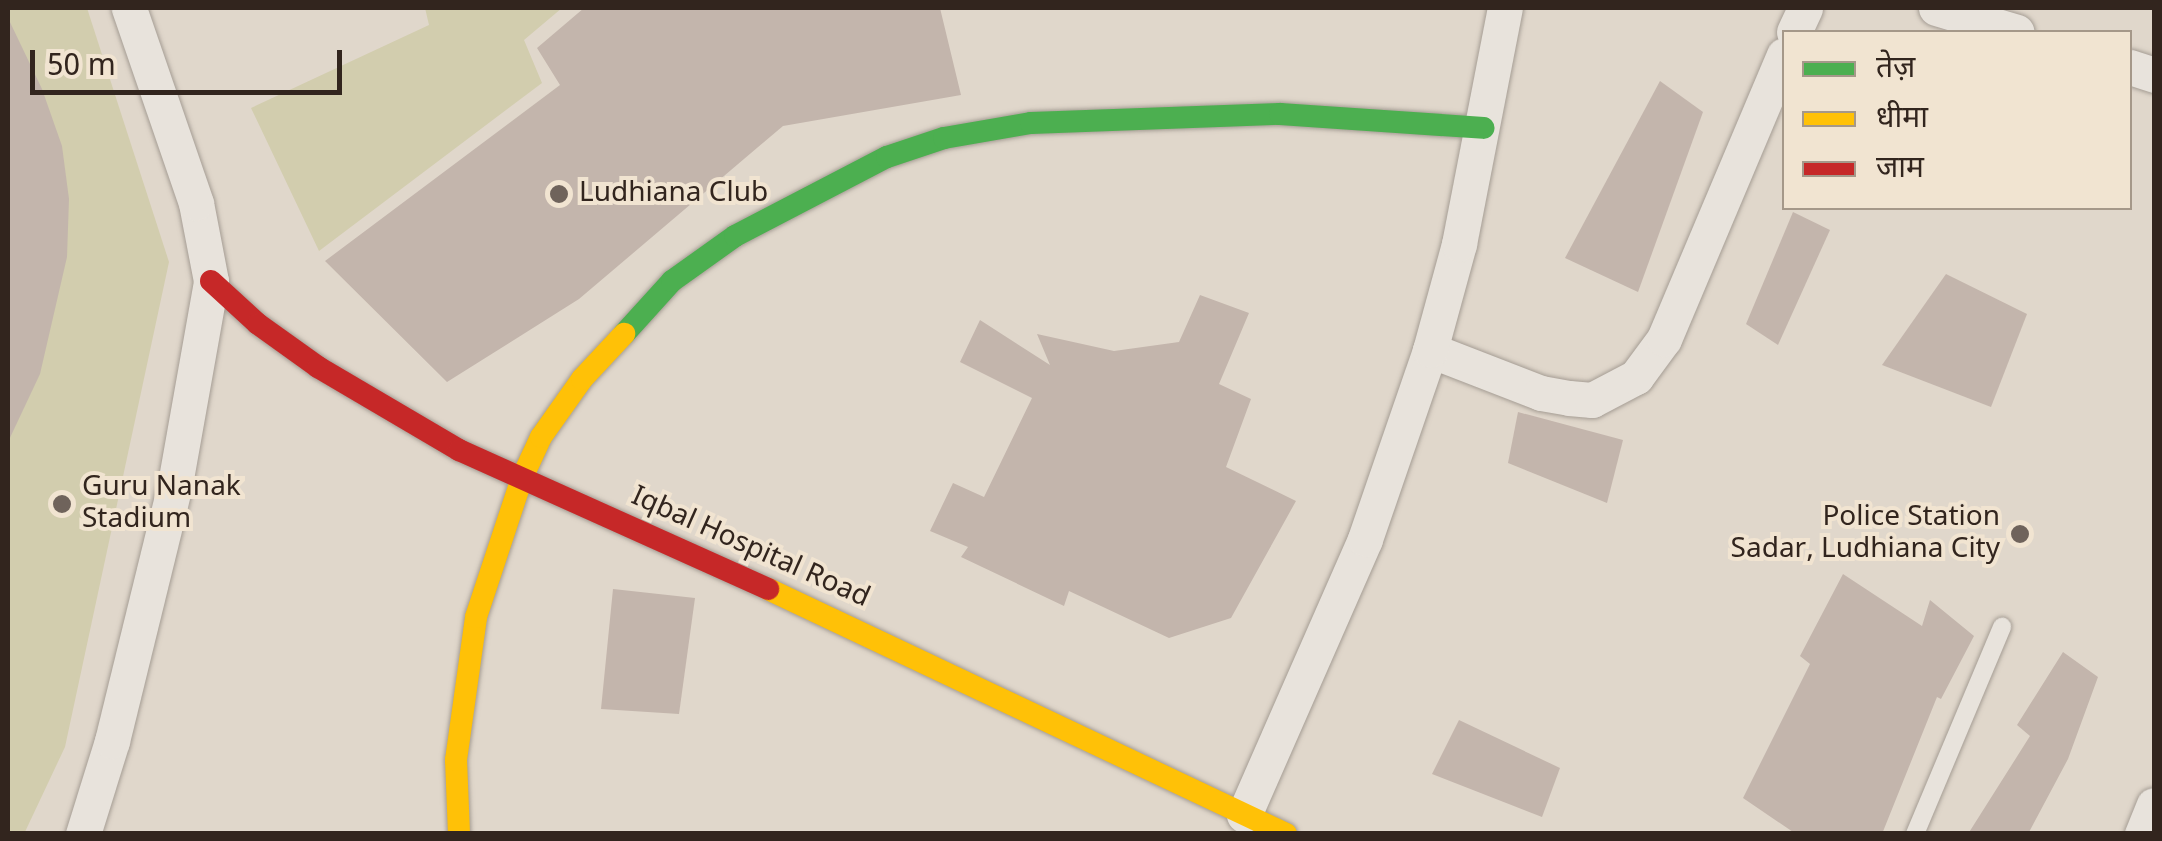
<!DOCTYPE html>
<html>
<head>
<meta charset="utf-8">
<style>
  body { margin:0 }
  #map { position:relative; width:2162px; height:841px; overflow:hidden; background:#e0d7cb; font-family:Georgia,"Noto Sans Devanagari",serif }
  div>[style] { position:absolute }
  .green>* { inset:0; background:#d2cdae }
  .building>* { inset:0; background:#c3b5ac }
  .roads { filter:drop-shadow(0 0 2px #a59d94) drop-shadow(0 0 2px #a59d94) }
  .lane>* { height:18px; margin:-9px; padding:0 9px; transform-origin:9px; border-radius:9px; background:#e8e3dc }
  .street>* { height:35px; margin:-17.5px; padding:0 17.5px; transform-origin:17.5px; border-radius:17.5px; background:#e8e3dc }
  .fast>* { height:22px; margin:-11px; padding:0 11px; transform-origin:11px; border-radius:11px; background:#4caf50 }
  .slow>* { height:22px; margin:-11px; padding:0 11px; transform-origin:11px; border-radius:11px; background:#ffc107 }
  .jam>* { height:22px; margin:-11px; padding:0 11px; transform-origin:11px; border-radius:11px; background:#c62828 }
  .dots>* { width:28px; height:28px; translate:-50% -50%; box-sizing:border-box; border:5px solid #f1e4d1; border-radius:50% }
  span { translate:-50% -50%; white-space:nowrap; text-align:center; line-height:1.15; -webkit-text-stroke:8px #f1e4d1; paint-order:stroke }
  .poi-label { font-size:28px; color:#32251e }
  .left { translate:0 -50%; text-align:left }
  .right { translate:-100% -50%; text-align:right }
  .street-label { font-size:28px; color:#32251e }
  .frame { position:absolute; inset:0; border:10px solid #32251e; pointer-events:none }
  .legend { position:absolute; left:1782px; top:30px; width:350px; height:180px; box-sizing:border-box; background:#f1e4d1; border:2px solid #a59889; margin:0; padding:12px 18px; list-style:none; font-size:30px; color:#32251e }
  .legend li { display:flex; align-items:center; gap:20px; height:50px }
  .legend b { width:50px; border:2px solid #a59889 }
  .scale { position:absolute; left:30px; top:50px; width:312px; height:45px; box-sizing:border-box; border:5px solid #32251e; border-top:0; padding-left:12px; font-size:30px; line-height:35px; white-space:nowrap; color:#32251e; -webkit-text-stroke:8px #f1e4d1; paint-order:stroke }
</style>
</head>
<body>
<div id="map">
  <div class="green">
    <i style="clip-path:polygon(8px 8px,87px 8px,169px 262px,65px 747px,24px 834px,8px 833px)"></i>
    <i style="clip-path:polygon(425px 8px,562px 8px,524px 40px,542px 83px,319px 251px,251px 108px,429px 25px)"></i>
  </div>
  <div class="building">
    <i style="clip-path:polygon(584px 8px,940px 8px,961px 95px,783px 126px,579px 299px,447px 382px,325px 261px,560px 85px,537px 48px)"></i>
    <i style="clip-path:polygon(8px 18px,42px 89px,62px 146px,69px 199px,67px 257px,40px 374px,8px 442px)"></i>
    <i style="clip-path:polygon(1660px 81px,1703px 112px,1638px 292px,1565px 258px)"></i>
    <i style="clip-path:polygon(1793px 212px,1830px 230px,1778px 345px,1746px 324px)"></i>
    <i style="clip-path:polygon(1946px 274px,2027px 314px,1991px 407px,1882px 365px)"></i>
    <i style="clip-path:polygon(1200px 295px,1249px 313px,1219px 384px,1251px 399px,1226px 467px,1296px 501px,1231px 618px,1169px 638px,1069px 591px,1064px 606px,961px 557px,968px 547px,930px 531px,953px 483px,984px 497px,1032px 398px,960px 362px,980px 320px,1050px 365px,1037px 334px,1114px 351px,1179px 342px)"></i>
    <i style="clip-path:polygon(1518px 412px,1623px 440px,1607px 503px,1508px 463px)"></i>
    <i style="clip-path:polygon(1843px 574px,1922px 626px,1930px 600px,1974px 636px,1941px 699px,1937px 697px,1882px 834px,1796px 834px,1743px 798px,1810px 664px,1800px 656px)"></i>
    <i style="clip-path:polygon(613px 589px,695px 598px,679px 714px,601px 709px)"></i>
    <i style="clip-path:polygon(2063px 652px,2098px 677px,2068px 759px,2028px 834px,1968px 834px,2030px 736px,2017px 725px)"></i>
    <i style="clip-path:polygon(1459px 720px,1560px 768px,1542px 817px,1432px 774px)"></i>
  </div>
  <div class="roads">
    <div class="lane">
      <i style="left:1915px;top:834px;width:225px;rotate:-67.2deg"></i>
    </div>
    <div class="street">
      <i style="left:1936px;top:8px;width:84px;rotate:16.5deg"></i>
      <i style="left:1794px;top:32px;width:26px;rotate:-65deg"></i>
      <i style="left:2130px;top:67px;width:25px;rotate:18deg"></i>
      <i style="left:1430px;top:350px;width:119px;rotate:21.2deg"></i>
      <i style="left:1541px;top:393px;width:28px;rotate:10deg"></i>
      <i style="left:1569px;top:398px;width:23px;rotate:5deg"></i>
      <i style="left:1592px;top:400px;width:50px;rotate:-27.6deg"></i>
      <i style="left:1636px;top:377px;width:47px;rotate:-53.6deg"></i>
      <i style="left:1664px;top:339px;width:308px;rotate:-67.1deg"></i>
      <i style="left:1244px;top:815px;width:301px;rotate:-66.3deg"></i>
      <i style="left:1365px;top:539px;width:200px;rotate:-71deg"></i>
      <i style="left:1430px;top:350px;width:110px;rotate:-74.7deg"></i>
      <i style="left:1459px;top:244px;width:240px;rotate:-79deg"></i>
      <i style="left:83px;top:834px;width:97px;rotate:-72.7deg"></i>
      <i style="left:112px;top:741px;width:265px;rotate:-76.2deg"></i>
      <i style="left:175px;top:484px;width:206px;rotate:-79.9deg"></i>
      <i style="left:211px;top:281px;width:79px;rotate:-100.9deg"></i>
      <i style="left:196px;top:203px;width:206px;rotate:-109deg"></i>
      <i style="left:2142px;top:834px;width:31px;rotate:-68deg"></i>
    </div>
    <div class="fast">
      <i style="left:624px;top:334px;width:72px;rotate:-47.8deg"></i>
      <i style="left:672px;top:281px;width:77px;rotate:-35.5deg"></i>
      <i style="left:735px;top:236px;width:171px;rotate:-27.5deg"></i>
      <i style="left:887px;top:157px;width:60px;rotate:-18.4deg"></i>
      <i style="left:944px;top:138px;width:88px;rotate:-9.8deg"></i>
      <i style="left:1031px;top:123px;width:249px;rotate:-2.1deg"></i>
      <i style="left:1280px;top:114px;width:204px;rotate:3.9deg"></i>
    </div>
    <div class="slow">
      <i style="left:768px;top:589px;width:573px;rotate:25.31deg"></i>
      <i style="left:459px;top:834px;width:74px;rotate:-92.3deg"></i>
      <i style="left:456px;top:760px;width:144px;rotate:-82deg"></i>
      <i style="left:476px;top:617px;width:146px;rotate:-71.7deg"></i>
      <i style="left:522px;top:478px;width:45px;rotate:-65.1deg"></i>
      <i style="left:541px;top:437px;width:71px;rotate:-54.7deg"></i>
      <i style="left:582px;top:379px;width:62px;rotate:-47deg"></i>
    </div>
    <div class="jam">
      <i style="left:211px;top:281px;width:64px;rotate:42.5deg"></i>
      <i style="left:258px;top:324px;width:74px;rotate:35.6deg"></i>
      <i style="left:318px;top:367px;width:164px;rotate:30.5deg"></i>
      <i style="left:459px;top:450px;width:339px;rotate:24.2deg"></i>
    </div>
  </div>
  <div class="dots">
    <i style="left:559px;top:194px;background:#6f635b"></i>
    <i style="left:62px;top:504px;background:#6f635b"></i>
    <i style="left:2020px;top:534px;background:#6f635b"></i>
  </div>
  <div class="poi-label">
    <span class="left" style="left:579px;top:194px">Ludhiana Club</span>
    <span class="left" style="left:82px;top:504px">Guru Nanak<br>Stadium</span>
    <span class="right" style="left:2000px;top:534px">Police Station<br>Sadar, Ludhiana City</span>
  </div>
  <div class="street-label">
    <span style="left:750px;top:548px;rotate:24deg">Iqbal Hospital Road</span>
  </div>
  <div class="frame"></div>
  <ul class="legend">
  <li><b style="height:12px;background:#4caf50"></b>तेज़</li>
  <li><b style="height:12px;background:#ffc107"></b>धीमा</li>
  <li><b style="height:12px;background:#c62828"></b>जाम</li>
  </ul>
  <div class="scale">50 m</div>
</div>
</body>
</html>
